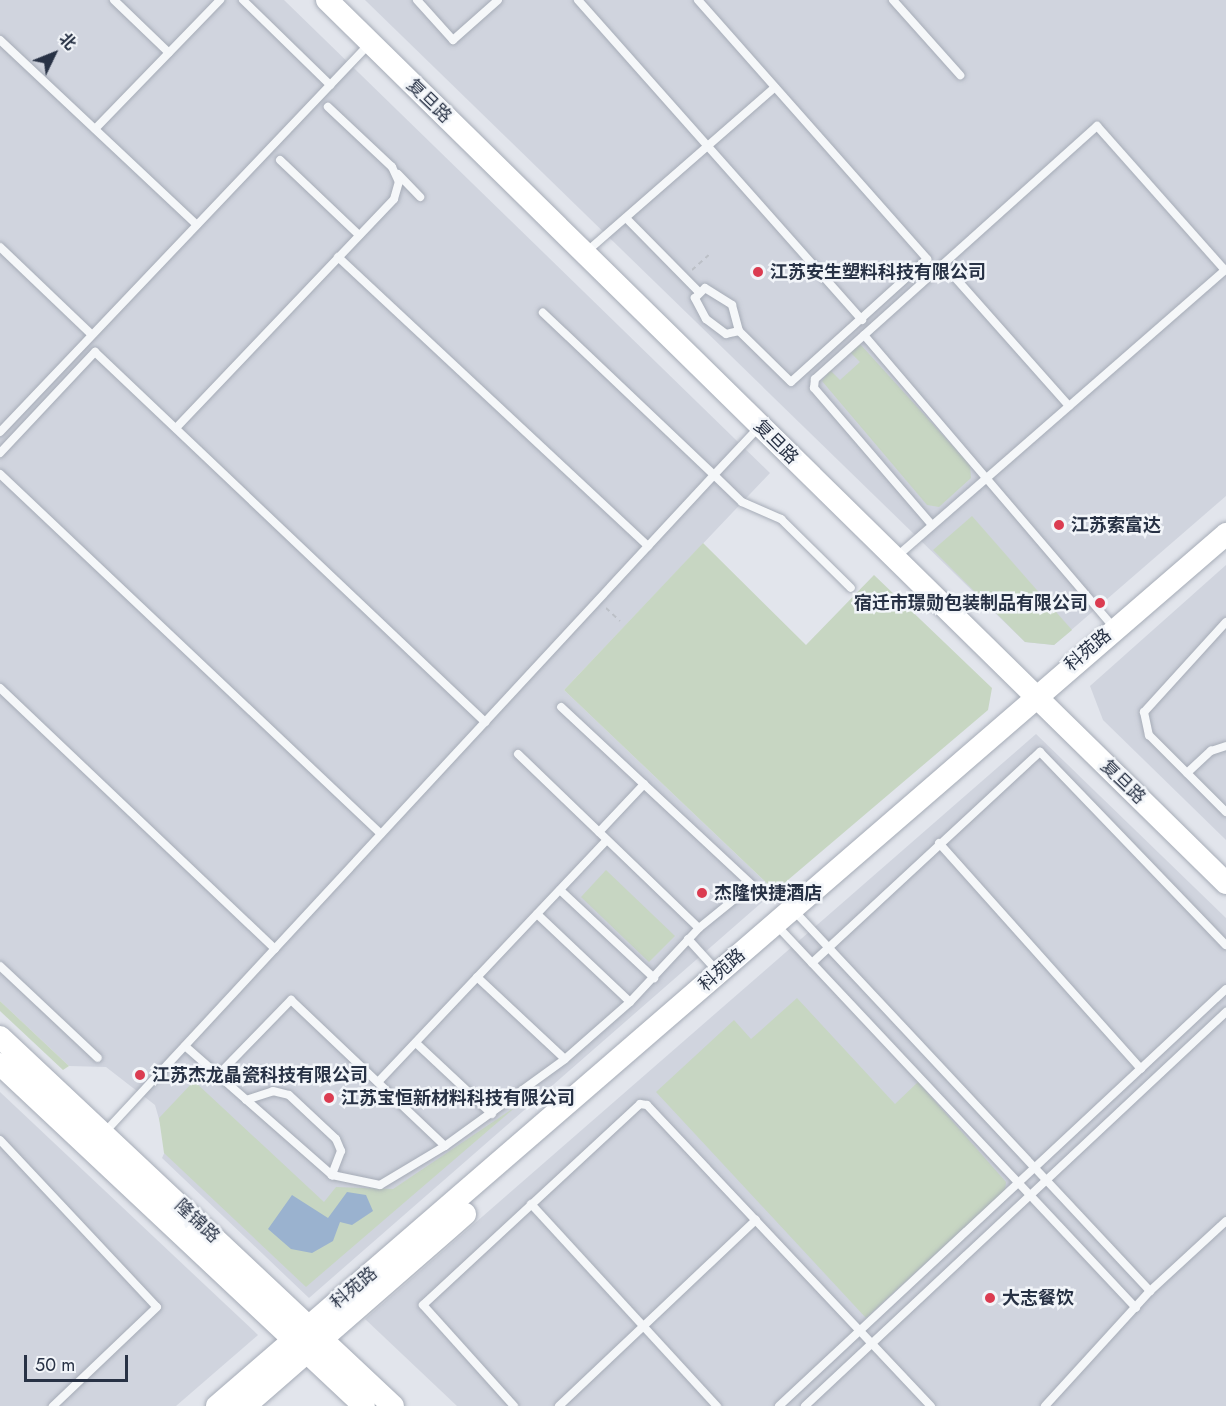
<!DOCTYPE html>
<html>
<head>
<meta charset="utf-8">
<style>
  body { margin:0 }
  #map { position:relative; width:1226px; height:1406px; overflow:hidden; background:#e2e5ec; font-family:Jost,"Noto Sans SC",sans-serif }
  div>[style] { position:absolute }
  .built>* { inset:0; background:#d0d4de }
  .green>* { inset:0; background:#c7d6c2 }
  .water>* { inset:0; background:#9ab2cf }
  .path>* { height:2px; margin-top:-1px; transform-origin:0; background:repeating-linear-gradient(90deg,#bcc0c7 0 4.5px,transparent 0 9px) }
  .roads { filter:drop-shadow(0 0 2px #a6acb7) drop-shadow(0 0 2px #a6acb7) }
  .lane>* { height:8px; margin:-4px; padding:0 4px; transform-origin:4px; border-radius:4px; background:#f5f7f9 }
  .secondary>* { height:22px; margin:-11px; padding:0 11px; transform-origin:11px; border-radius:11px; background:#fff }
  .dots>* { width:16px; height:16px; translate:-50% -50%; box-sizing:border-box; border:3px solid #f2f5f9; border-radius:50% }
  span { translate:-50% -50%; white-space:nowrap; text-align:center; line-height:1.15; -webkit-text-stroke:5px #f2f5f9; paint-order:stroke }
  .street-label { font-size:18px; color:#283245 }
  .poi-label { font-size:18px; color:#283245; font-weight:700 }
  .left { translate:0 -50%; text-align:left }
  .right { translate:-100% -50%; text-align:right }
  .north { position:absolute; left:24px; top:24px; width:60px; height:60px; -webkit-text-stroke:4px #f2f5f9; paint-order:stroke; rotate:47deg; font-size:16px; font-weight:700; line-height:24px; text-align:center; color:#283245 }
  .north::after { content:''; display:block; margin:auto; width:21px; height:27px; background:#283245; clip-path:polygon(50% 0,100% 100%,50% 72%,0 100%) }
  .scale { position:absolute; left:24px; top:1355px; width:104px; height:27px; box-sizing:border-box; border:3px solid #283245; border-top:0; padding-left:8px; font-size:18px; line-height:21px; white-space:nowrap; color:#283245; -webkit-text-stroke:4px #f2f5f9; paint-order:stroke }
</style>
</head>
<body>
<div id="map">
  <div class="built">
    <i style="clip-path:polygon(0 0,284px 0,770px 473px,564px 690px,775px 891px,309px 1298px,162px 1158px,167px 1147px,155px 1105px,106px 1067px,69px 1066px,0 1001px)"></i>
    <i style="clip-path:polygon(365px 0,1226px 0,1226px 496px,1054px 645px,1025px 642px)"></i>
    <i style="clip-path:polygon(1226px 565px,1226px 840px,1103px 720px,1090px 686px)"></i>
    <i style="clip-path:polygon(1036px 734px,1226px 918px,1226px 1406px,457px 1406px,365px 1319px)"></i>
    <i style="clip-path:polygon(0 1092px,258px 1335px,176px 1406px,0 1406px)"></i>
  </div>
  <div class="green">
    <i style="clip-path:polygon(860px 344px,970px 465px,971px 478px,939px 507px,927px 505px,822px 381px,830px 370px,840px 380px,860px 362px,850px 352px)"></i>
    <i style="clip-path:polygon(972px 516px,1072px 630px,1054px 645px,1025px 642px,933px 550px)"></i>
    <i style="clip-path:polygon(703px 543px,806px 645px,874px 575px,992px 688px,988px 710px,775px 891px,564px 690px)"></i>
    <i style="clip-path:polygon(606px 870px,675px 936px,649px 962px,581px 897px)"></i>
    <i style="clip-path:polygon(797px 998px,895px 1104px,918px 1082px,1006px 1182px,1005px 1190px,866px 1318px,656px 1092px,734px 1020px,751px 1039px)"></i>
    <i style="clip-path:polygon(0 1001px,69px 1066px,63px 1070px,0 1011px)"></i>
    <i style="clip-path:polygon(194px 1081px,324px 1202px,336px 1187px,393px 1189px,518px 1105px,306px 1287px,164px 1153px,159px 1118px)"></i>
  </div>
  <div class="water">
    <i style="clip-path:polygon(347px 1192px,366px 1195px,373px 1211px,352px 1225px,340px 1222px,333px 1241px,312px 1253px,291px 1249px,268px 1229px,292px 1195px,328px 1218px)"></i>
  </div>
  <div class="path">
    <i style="left:692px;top:270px;width:24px;rotate:-42deg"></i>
    <i style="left:606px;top:608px;width:19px;rotate:43deg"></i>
  </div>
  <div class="roads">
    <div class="lane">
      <i style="left:114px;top:0;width:76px;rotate:43.9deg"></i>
      <i style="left:243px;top:0;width:122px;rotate:44.3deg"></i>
      <i style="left:417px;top:0;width:54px;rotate:48deg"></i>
      <i style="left:453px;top:40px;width:60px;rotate:-41.6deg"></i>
      <i style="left:578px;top:0;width:428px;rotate:48.4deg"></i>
      <i style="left:698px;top:0;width:346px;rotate:48.5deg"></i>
      <i style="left:927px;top:259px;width:183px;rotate:137.9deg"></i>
      <i style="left:791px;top:382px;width:73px;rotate:-135.6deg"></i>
      <i style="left:893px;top:0;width:101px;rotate:48.2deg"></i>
      <i style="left:0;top:40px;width:270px;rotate:43.2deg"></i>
      <i style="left:95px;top:129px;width:180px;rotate:-45.9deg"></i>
      <i style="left:280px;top:160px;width:109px;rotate:43.5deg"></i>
      <i style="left:398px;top:174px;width:32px;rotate:46deg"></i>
      <i style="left:626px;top:218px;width:103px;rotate:45.4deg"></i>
      <i style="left:0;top:247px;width:127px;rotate:43.7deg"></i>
      <i style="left:585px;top:253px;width:252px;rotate:-41.1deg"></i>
      <i style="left:338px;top:257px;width:424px;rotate:43deg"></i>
      <i style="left:943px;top:264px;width:190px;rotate:48.4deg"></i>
      <i style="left:705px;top:288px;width:32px;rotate:32deg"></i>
      <i style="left:732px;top:305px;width:27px;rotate:75deg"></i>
      <i style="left:739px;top:331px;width:13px;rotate:167deg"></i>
      <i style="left:726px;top:334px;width:25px;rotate:-143deg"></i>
      <i style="left:706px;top:319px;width:24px;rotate:-118deg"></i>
      <i style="left:695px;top:298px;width:14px;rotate:-45deg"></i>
      <i style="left:864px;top:335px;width:385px;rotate:49.5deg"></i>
      <i style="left:760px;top:426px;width:67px;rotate:133.2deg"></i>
      <i style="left:714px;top:475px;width:39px;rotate:44deg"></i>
      <i style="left:742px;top:502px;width:43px;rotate:23.6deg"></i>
      <i style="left:781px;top:519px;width:98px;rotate:44.6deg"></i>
      <i style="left:176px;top:428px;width:316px;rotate:-46.4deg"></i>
      <i style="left:394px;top:199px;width:18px;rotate:-74deg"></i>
      <i style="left:399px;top:182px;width:17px;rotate:-115deg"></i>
      <i style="left:392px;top:167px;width:88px;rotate:-136.8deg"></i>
      <i style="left:0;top:432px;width:537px;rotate:-46.43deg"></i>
      <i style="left:0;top:453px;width:139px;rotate:-46.8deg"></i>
      <i style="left:95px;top:352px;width:538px;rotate:43.49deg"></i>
      <i style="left:0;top:474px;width:524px;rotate:43.38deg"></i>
      <i style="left:932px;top:525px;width:181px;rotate:-130.7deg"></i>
      <i style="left:814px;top:388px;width:9px;rotate:-84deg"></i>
      <i style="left:815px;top:379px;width:379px;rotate:-41.9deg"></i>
      <i style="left:1097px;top:126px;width:193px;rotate:48.4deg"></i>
      <i style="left:895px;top:558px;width:439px;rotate:-41.1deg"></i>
      <i style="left:1226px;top:622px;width:122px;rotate:132.3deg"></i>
      <i style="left:1144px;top:712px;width:24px;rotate:78deg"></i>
      <i style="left:1149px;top:735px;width:109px;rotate:45deg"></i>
      <i style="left:0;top:688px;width:379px;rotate:43.5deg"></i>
      <i style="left:518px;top:754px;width:251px;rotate:43.9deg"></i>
      <i style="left:1187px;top:773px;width:33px;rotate:-43deg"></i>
      <i style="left:1211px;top:751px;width:16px;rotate:-18deg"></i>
      <i style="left:599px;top:832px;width:66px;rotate:-46.8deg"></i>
      <i style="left:939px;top:843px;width:303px;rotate:48.2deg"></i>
      <i style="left:560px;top:890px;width:129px;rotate:43.1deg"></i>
      <i style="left:537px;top:914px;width:128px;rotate:43.4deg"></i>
      <i style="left:799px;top:916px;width:514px;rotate:46.89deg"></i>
      <i style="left:782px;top:931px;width:517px;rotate:46.8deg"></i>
      <i style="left:688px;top:939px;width:45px;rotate:47.7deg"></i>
      <i style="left:812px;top:963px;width:311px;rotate:-42.8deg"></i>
      <i style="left:1040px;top:752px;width:268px;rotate:46.1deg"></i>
      <i style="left:0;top:966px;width:134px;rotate:43.2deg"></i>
      <i style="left:477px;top:977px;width:120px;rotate:43deg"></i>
      <i style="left:565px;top:1059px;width:86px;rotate:-41.2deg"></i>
      <i style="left:630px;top:1002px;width:101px;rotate:-47deg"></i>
      <i style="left:699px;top:928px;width:68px;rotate:-39.1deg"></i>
      <i style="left:752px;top:885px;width:261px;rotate:-137deg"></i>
      <i style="left:416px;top:1043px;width:104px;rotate:43.1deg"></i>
      <i style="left:185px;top:1046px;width:196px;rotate:41.3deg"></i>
      <i style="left:332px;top:1175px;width:49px;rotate:11.8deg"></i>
      <i style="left:380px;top:1185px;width:76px;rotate:-31deg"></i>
      <i style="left:445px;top:1146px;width:148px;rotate:-35.9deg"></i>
      <i style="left:218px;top:1075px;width:105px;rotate:-45.8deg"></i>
      <i style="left:291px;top:1000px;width:212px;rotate:43.5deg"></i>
      <i style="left:378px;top:1082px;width:333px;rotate:-46.6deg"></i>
      <i style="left:246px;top:1100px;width:28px;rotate:-18deg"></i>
      <i style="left:273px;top:1091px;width:16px;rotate:14deg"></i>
      <i style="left:289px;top:1095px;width:64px;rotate:43.1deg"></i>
      <i style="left:336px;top:1139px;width:13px;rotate:67deg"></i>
      <i style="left:341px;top:1151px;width:26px;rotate:111deg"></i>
      <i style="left:104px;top:1133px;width:897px;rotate:-47.17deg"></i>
      <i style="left:714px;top:475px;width:236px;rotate:-136.5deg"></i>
      <i style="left:0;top:1140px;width:229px;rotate:46.8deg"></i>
      <i style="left:157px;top:1307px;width:144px;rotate:136.4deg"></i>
      <i style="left:531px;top:1204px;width:275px;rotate:47.4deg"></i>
      <i style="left:514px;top:1406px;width:136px;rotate:-132deg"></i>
      <i style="left:423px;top:1305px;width:296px;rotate:-42.8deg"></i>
      <i style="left:640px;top:1104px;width:7px;rotate:8deg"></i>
      <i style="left:647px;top:1105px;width:414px;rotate:46.7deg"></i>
      <i style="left:559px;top:1406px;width:271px;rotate:-43.4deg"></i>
      <i style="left:779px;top:1406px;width:611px;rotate:-43.01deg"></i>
      <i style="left:805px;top:1406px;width:577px;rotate:-43.1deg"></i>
      <i style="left:1045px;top:1406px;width:156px;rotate:-47.6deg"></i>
      <i style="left:1150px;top:1291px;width:103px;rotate:-42.6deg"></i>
    </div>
    <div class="secondary">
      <i style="left:327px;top:0;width:1260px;rotate:44.49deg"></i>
      <i style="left:0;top:1037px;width:539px;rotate:43.2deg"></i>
      <i style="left:0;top:1064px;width:499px;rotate:43.2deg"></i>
      <i style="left:217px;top:1406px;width:1334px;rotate:-40.83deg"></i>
      <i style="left:245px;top:1406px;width:292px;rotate:-41.1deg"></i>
    </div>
  </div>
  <div class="dots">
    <i style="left:758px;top:272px;background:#db3c51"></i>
    <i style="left:1059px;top:525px;background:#db3c51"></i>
    <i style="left:1100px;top:603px;background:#db3c51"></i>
    <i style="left:702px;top:893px;background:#db3c51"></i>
    <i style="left:140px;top:1075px;background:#db3c51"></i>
    <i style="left:329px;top:1098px;background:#db3c51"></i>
    <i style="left:990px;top:1298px;background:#db3c51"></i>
  </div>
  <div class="street-label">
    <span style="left:429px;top:101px;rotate:44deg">复旦路</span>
    <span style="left:776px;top:442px;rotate:45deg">复旦路</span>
    <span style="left:1088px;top:650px;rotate:-40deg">科苑路</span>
    <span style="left:1123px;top:782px;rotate:44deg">复旦路</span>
    <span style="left:722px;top:970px;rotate:-41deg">科苑路</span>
    <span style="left:197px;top:1221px;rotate:43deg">隆锦路</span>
    <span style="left:354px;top:1288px;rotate:-40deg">科苑路</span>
  </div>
  <div class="poi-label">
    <span class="left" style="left:770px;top:272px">江苏安生塑料科技有限公司</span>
    <span class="left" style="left:1071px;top:525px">江苏索富达</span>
    <span class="right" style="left:1088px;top:603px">宿迁市璟勋包装制品有限公司</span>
    <span class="left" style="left:714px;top:893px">杰隆快捷酒店</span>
    <span class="left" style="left:152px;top:1075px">江苏杰龙晶瓷科技有限公司</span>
    <span class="left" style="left:341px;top:1098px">江苏宝恒新材料科技有限公司</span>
    <span class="left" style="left:1002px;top:1298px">大志餐饮</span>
  </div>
  <div class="north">北</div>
  <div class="scale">50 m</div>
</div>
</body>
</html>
